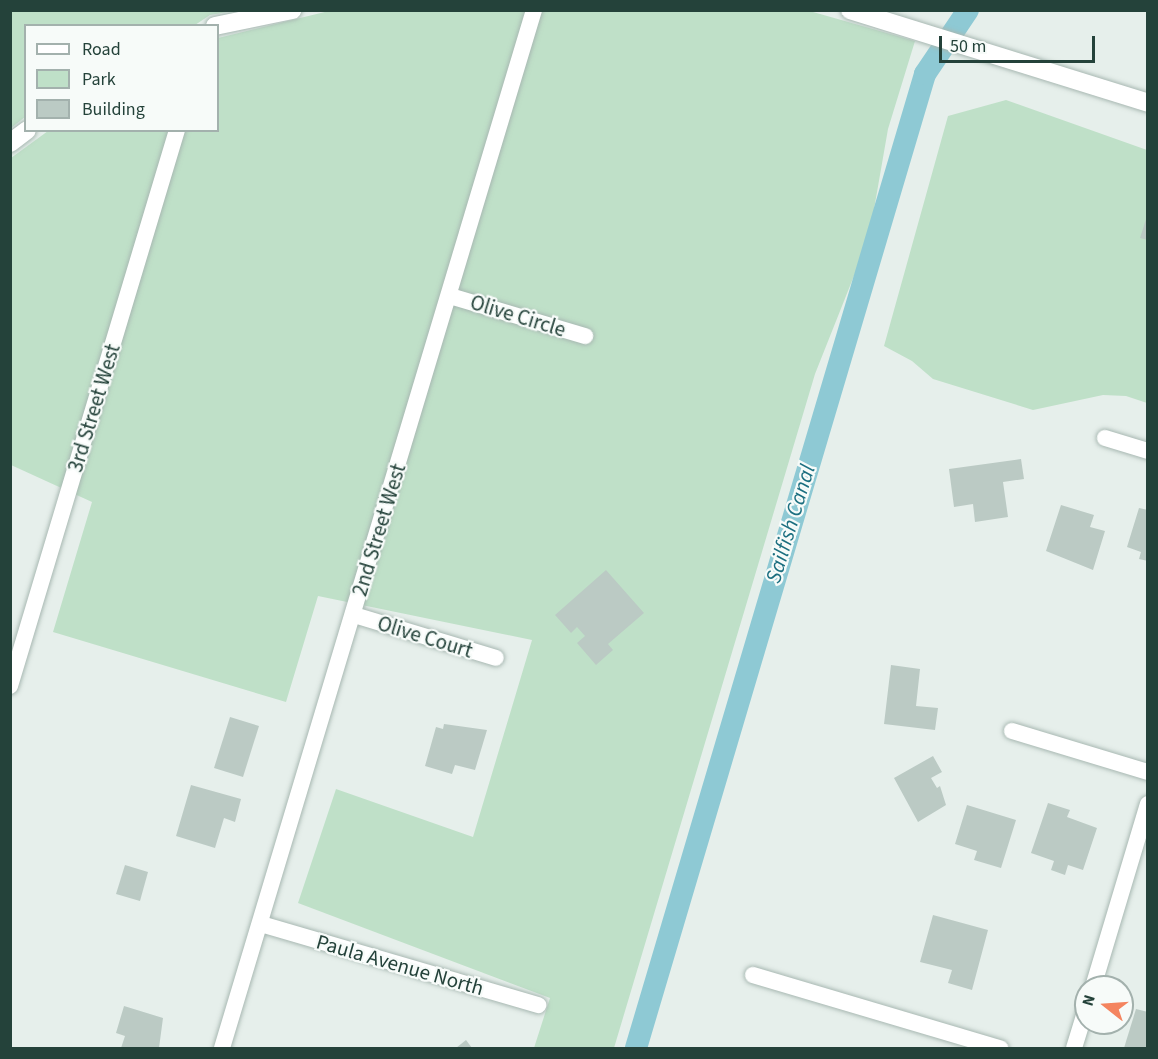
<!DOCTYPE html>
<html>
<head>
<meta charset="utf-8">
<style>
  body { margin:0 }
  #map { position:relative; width:1158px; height:1059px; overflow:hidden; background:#e6efeb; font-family:"Source Sans 3",sans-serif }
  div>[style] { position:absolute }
  .green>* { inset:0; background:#bfe0c8 }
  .canal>* { height:22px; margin:-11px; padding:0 11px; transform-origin:11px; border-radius:11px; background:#8ec9d4 }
  .building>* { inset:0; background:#bbcac4 }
  .roads { filter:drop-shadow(0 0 2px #a8b8b2) drop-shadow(0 0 2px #a8b8b2) }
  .street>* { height:16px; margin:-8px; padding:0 8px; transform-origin:8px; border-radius:8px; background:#fff }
  .secondary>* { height:18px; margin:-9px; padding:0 9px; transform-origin:9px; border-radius:9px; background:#fff }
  span { translate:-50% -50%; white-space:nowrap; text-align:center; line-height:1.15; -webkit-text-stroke:4.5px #f7fbf9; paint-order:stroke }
  .street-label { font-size:21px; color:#24423a }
  .water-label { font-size:22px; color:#1c6f80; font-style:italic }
  .frame { position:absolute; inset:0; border:12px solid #24423a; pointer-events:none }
  .legend { position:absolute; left:24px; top:24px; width:195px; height:108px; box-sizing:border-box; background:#f7fbf9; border:2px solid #a3b1ad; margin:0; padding:8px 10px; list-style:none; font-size:18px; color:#24423a }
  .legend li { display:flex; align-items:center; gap:12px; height:30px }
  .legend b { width:30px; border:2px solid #a3b1ad }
  .north { position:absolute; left:1074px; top:975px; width:60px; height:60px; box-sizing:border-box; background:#f7fbf9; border:2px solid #a3b1ad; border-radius:50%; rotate:287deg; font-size:16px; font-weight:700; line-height:24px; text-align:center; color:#24423a }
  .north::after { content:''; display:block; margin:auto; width:21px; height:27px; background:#f4845f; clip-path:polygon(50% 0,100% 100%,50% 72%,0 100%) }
  .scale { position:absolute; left:939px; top:36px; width:156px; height:27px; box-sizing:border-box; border:3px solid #24423a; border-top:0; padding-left:8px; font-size:18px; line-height:21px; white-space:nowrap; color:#24423a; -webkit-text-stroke:4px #f7fbf9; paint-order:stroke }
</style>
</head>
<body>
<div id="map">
  <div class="green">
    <i style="clip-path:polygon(11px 10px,233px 10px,233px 11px,210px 15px,195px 25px,26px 26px,25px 117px,11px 128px)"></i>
    <i style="clip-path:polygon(333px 10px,806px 10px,915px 41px,888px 129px,869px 238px,815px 374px,614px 1048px,534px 1048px,550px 998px,298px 903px,336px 789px,473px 837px,532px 640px,318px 596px,286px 702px,53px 632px,92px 502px,11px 465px,11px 158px,48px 131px,218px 130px,218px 38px)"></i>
    <i style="clip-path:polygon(1006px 100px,1147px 150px,1147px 403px,1126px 396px,1103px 395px,1033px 410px,933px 379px,912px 361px,884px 346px,948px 116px)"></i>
  </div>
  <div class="canal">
    <i style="left:636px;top:1048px;width:1016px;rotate:-73.47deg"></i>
    <i style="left:925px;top:74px;width:77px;rotate:-56.1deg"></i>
  </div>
  <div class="building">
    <i style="clip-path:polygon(1147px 216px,1148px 216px,1148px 240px,1140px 238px)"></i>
    <i style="clip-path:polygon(1021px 459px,1024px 479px,1003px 482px,1008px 517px,975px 522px,973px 504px,954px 507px,949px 469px)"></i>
    <i style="clip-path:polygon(1061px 505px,1094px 515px,1090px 527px,1105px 531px,1093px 570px,1046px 551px)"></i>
    <i style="clip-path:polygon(1139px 508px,1148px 510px,1148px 561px,1139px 559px,1141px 552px,1127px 547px)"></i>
    <i style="clip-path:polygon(606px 570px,644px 613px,608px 644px,613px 650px,596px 665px,577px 643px,585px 636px,577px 627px,571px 633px,555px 615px)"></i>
    <i style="clip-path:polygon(891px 665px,920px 669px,916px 706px,938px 708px,935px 730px,884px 724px)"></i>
    <i style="clip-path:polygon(230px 717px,259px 726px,243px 777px,214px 768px)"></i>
    <i style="clip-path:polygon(444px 724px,487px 730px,475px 770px,455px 765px,452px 774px,425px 766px,436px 727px,443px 729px)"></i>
    <i style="clip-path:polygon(933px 756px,942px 772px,931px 778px,937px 788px,940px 786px,946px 805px,918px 822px,894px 778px)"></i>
    <i style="clip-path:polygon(191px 785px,241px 799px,235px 822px,224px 818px,215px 848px,176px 836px)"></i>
    <i style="clip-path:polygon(1048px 803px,1070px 810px,1067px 817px,1097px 828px,1083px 870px,1068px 865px,1065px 875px,1051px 870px,1054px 861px,1031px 853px)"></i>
    <i style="clip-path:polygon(967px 805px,1016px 820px,1001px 868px,974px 860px,977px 851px,955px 844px)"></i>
    <i style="clip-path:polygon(125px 865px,148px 872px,140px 901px,116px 894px)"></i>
    <i style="clip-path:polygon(933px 915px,988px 930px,972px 990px,948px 983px,952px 970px,920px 962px)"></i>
    <i style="clip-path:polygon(124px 1006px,163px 1018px,159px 1048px,121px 1048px,125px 1036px,116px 1033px)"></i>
    <i style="clip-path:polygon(1136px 1009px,1148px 1012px,1148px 1048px,1124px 1048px)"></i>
    <i style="clip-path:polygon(466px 1040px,472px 1048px,456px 1048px)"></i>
  </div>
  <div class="roads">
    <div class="street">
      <i style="left:450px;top:296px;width:141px;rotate:16.5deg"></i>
      <i style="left:1105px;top:438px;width:45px;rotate:16.8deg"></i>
      <i style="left:354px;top:615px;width:148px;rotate:16.8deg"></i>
      <i style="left:10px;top:686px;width:581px;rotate:-73.28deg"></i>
      <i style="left:1012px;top:731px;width:142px;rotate:16.8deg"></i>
      <i style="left:261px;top:924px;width:289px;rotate:16.3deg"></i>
      <i style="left:753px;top:975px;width:258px;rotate:16.5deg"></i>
      <i style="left:1093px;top:987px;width:191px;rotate:-73.3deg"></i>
      <i style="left:222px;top:1048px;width:1084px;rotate:-73.27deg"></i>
      <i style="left:1074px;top:1048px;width:41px;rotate:-72.9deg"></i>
    </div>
    <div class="secondary">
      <i style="left:850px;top:10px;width:312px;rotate:17.3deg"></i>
      <i style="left:215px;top:26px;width:79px;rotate:-11.7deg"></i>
      <i style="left:10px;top:143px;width:21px;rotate:-37deg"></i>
    </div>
  </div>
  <div class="street-label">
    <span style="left:518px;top:316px;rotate:17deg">Olive Circle</span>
    <span style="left:94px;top:408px;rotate:-73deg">3rd Street West</span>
    <span style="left:379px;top:530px;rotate:-73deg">2nd Street West</span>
    <span style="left:425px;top:637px;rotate:17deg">Olive Court</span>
    <span style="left:400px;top:965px;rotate:16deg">Paula Avenue North</span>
  </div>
  <div class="water-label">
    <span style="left:791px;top:524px;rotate:-73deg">Sailfish Canal</span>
  </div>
  <div class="frame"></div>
  <ul class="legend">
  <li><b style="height:8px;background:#fff"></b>Road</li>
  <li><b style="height:16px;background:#bfe0c8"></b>Park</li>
  <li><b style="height:16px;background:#bbcac4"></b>Building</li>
  </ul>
  <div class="north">N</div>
  <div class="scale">50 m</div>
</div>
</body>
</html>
